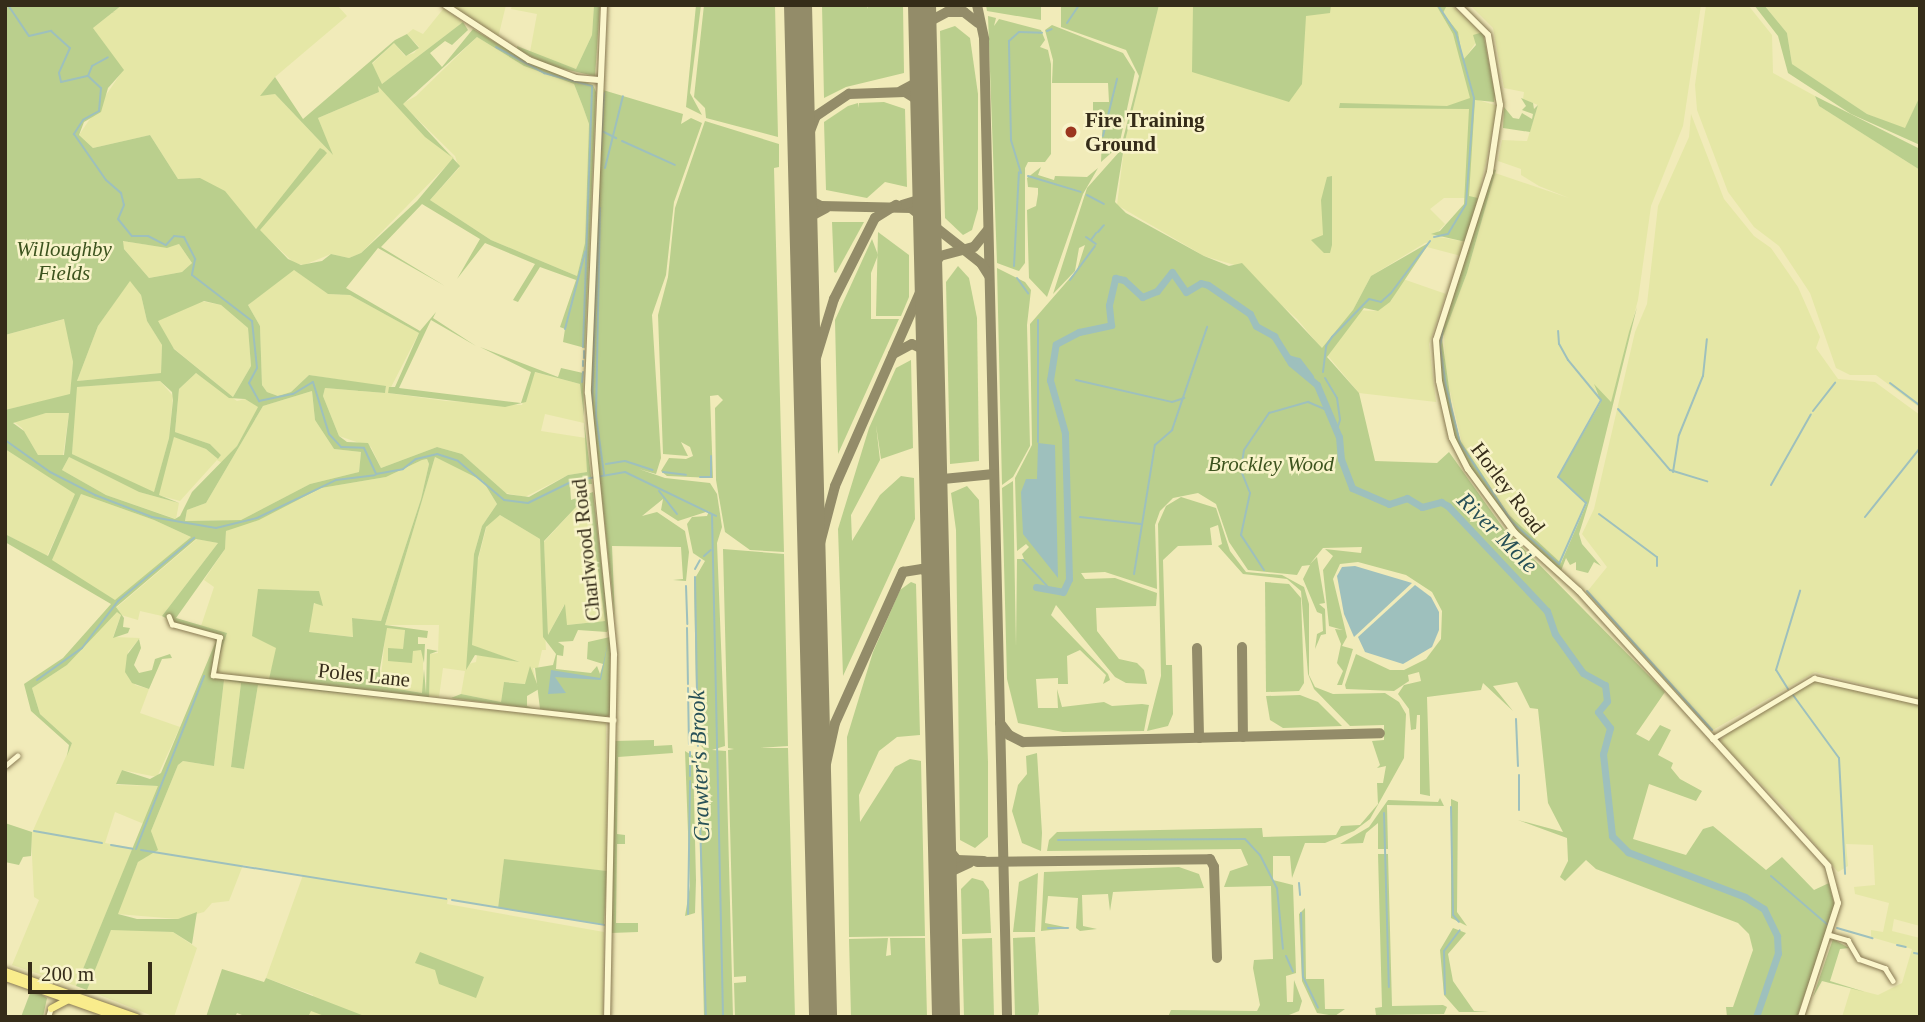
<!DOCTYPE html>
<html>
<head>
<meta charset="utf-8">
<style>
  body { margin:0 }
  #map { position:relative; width:1925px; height:1022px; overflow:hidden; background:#f1ebb9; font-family:"Times New Roman",serif }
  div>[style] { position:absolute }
  .farmland>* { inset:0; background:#e5e7a6 }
  .green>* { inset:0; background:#bacf8d }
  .water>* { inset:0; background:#9ec0bd }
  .stream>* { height:2px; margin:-1px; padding:0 1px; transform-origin:1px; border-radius:1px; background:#9ec0bd }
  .river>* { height:7px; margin:-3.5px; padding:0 3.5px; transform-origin:3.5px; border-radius:3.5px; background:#9ec0bd }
  .taxiway>* { height:10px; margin:-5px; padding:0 5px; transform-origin:5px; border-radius:5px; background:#938c69 }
  .runway>* { height:28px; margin:-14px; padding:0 14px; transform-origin:14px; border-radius:14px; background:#938c69 }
  .roads { filter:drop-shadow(0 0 2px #887953) drop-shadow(0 0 2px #887953) }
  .minor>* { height:4.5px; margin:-2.25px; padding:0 2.25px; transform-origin:2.25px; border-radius:2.25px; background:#fbf6cc }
  .tertiary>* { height:6px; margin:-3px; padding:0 3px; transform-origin:3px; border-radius:3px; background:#fbf6cc }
  .primary>* { height:7px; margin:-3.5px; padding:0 3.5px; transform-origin:3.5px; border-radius:3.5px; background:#f9ec8c }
  .dots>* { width:19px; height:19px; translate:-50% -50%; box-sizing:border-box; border:4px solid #f8f3c9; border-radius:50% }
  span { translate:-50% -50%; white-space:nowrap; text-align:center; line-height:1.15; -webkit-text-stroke:5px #f8f3c9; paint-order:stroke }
  .poi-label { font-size:21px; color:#352c19; font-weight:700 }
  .left { translate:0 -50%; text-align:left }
  .park-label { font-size:21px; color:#3c531e; font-style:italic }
  .street-label { font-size:21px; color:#352c19 }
  .water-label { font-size:23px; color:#275057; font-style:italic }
  .frame { position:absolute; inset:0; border:7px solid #352c19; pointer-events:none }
  .scale { position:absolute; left:28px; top:962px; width:124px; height:32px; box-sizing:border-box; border:4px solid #352c19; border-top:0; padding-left:9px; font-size:21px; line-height:24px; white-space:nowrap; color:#352c19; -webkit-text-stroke:5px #f8f3c9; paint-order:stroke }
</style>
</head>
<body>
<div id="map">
  <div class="farmland">
    <i style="clip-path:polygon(122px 5px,337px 5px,347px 16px,275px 77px,262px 95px,275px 94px,332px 154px,318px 118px,379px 92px,378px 86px,454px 158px,361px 253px,349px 258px,331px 254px,304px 265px,294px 263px,259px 230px,285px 196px,256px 229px,200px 178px,178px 179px,150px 135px,93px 148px,79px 135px,123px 70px,93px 28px)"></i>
    <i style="clip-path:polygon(451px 5px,506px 5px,498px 38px,472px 20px)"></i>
    <i style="clip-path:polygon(512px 5px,594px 5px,592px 35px,576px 69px,530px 52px,537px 14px,511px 9px)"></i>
    <i style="clip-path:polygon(1159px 5px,1436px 5px,1453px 34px,1475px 99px,1498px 106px,1478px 198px,1444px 198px,1430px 209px,1445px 224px,1434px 236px,1466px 242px,1461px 256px,1427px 247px,1430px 242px,1425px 243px,1371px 276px,1353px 310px,1377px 311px,1391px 301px,1403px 279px,1446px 294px,1429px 344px,1436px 402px,1359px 393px,1297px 319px,1238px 266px,1204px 256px,1117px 205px,1125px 141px)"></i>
    <i style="clip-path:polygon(1451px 5px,1483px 32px,1463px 61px,1459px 36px,1443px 13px,1442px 8px)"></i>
    <i style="clip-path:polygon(1470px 5px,1701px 5px,1683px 126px,1651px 206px,1638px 300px,1611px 403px,1594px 385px,1601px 402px,1558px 478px,1587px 503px,1561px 563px,1512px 519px,1462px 444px,1445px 369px,1444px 331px,1467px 273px,1495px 173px,1569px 198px,1539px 186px,1521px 175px,1521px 169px,1498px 161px,1502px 140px,1527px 141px,1538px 105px,1523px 99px,1524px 92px,1504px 88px,1493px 28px)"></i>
    <i style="clip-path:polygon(1706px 5px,1748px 5px,1772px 35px,1773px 73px,1815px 96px,1819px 106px,1920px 170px,1920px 408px,1876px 375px,1850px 375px,1836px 368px,1810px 293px,1779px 246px,1754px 227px,1728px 192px,1697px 110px,1695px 85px)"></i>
    <i style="clip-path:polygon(1764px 5px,1920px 5px,1920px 96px,1905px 129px,1867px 114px,1792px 64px,1787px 33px)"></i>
    <i style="clip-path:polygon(444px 8px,463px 22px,382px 84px,372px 64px,394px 43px,405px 56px,414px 53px,419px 47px,407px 34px,413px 29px,423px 34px)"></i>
    <i style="clip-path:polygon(477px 37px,524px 66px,574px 84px,583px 107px,589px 124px,585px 243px,577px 276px,491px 240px,430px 200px,459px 168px,455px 156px,402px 104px,416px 96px)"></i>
    <i style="clip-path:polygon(1691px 114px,1724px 199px,1754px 236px,1771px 248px,1798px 287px,1820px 337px,1816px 348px,1838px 379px,1875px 382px,1920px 415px,1920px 700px,1815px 672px,1711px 731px,1586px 593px,1607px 567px,1582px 534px,1594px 509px,1635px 332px,1647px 304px,1658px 206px,1689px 137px)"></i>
    <i style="clip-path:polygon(124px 241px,167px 248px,179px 244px,192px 263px,182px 272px,149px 278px,120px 244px)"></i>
    <i style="clip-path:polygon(293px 269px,328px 294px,350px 295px,419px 333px,388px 393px,446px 401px,522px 405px,534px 372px,580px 384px,584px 423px,545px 414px,541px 431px,586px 438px,588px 472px,568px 475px,525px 497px,506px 493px,462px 454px,437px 447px,381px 468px,371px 447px,339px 436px,323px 396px,325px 388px,385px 393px,386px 387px,309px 375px,291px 392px,278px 396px,267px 392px,262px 385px,260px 326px,248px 305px)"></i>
    <i style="clip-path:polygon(130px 280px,141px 295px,147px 321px,162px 345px,161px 373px,77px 381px,98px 326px)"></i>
    <i style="clip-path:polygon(201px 301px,221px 305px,248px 328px,251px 366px,233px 397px,172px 347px,157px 321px)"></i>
    <i style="clip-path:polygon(65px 319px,73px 362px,70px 395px,5px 410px,5px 335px)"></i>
    <i style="clip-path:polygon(196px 373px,237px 401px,245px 399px,259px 407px,237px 446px,222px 463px,217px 460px,180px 501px,158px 495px,174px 436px,206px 449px,218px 459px,221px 455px,210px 444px,175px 432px,179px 389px)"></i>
    <i style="clip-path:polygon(160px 381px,173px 396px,169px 438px,154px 493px,72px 454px,76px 387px)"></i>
    <i style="clip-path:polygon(312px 391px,315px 420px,334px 449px,361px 452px,359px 472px,310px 484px,241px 520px,185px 521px,187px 510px,206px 503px,263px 406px)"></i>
    <i style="clip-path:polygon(46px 413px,69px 413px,63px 456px,38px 455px,22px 428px,13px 421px)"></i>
    <i style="clip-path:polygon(5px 449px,76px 494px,47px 556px,5px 534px)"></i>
    <i style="clip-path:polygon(69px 457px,139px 492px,179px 503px,176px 519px,106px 495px,62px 470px)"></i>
    <i style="clip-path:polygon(435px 457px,483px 481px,497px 504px,482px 526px,474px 554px,468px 664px,476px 662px,477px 655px,521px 662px,472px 646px,475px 571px,487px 525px,500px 515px,540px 539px,546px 650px,542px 650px,538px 668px,533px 668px,537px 685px,504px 682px,501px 702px,461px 694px,465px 671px,443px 668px,439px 697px,429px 696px,430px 654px,438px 653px,439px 625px,385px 625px)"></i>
    <i style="clip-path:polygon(422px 460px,427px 459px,429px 464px,421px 499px,381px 621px,353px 618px,352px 624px,374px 628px,355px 637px,309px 632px,307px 625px,319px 591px,258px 589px,277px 648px,269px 679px,213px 673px,227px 633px,201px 626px,214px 587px,204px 580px,225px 549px,226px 531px,321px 488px,386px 477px)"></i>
    <i style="clip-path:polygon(81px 494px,154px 520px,191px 537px,115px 601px,51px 561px)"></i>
    <i style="clip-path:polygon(589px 505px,605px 621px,566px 625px,564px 605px,548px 635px,544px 542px,576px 507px)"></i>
    <i style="clip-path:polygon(197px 539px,218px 543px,162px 616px,140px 611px,138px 620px,121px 615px,113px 637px,140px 638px,128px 652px,135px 685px,149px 689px,140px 713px,180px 727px,157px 777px,122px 770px,117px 785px,159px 786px,144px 824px,115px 812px,105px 843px,133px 848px,76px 986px,12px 965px,39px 900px,34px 897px,31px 835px,72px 743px,40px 714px,32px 688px,67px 665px,117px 611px,120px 613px,116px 608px)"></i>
    <i style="clip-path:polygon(386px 628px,405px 629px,403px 649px,423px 650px,423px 693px,380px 686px)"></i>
    <i style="clip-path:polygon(224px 680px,241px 683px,231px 767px,244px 769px,258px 685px,606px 722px,607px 871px,504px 860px,498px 907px,448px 899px,447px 904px,604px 932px,603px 1017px,308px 1017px,313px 995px,266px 978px,303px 875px,243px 865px,229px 901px,212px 903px,204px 912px,178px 919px,117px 914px,138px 862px,157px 850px,151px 831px,178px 765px,183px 761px,214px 766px)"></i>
    <i style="clip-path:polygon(1816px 680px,1920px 704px,1920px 926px,1894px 919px,1892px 931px,1920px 938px,1920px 1017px,1842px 1017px,1851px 988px,1878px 995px,1902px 983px,1912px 949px,1871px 937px,1871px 930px,1883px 932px,1889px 903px,1855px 894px,1854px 887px,1875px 885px,1873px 845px,1846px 844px,1848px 866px,1838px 872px,1786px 809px,1722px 744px,1721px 740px,1739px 721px)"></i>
    <i style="clip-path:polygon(111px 929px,173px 932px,197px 948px,174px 1017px,155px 1017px,87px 990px)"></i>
  </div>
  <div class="green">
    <i style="clip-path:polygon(evenodd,5px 5px,122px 5px,93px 28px,124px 70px,108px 88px,101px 112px,84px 122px,79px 135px,93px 148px,150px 135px,178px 179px,200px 178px,225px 191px,256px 229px,320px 148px,324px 150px,327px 153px,260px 230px,288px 259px,301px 265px,322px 261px,331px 254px,349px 258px,361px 253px,417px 201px,453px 158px,425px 137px,378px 86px,379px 92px,318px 118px,333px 155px,275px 94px,260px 96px,275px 77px,303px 119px,395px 40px,407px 34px,419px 48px,406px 56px,394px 43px,372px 63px,382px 84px,463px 22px,468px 30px,452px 45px,445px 41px,430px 53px,442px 67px,473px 29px,527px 61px,593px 85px,596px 92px,585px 348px,563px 342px,565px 329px,560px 327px,576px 280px,540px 267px,518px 302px,513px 300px,535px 264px,485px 243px,457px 279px,480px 239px,422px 204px,381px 247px,445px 286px,378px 248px,346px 288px,420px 331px,436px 312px,433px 318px,476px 346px,431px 320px,399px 388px,521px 403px,531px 372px,480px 347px,558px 377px,561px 368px,583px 373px,584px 417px,580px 384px,535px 372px,526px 402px,505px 407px,388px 393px,389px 387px,395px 387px,419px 333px,350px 295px,328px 294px,294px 270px,248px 305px,260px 326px,262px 385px,267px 392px,278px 396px,291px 392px,309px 375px,386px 386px,385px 393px,325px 388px,323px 396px,339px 436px,347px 442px,368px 443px,381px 468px,437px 447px,462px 454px,507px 494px,529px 497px,568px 475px,587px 472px,584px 420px,592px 484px,570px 485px,571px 500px,593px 492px,609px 628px,607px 632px,578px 630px,573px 641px,558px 642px,564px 646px,563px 656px,557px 655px,556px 669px,591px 673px,597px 666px,600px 674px,603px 664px,587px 659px,588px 642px,610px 637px,610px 715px,603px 718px,540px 709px,535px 668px,553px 665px,556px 654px,543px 637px,540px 539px,500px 515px,486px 527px,478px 558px,472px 645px,520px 662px,475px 655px,466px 670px,474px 554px,482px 526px,497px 504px,483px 481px,435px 457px,385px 625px,428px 631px,427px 638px,418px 637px,418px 644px,425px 644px,424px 663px,421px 650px,413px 651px,412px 663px,388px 661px,388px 648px,403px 649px,405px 630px,387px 628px,380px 668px,380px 686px,422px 693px,424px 669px,426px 693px,427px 649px,438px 651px,430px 654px,429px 702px,258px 685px,244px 769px,231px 767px,241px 683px,224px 680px,214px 766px,183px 761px,178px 765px,151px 831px,158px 850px,138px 862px,118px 914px,137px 919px,178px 919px,197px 912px,192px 944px,173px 932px,111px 930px,87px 990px,76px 986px,158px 786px,116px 784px,122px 770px,150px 779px,161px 773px,216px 641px,207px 634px,175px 628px,175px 623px,162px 616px,218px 543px,196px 539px,116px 607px,124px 618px,123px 627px,130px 628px,128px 633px,113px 638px,121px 615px,117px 612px,67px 665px,32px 688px,40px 714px,72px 743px,67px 756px,69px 745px,31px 711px,24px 684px,63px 658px,111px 604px,5px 542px,5px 534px,48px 556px,75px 494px,5px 449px,5px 410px,70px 394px,73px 362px,64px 319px,5px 335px,5px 5px,477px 37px,524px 66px,574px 84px,583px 107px,589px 124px,585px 243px,577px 276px,491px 240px,430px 200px,460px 166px,403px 104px,477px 37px,5px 5px,123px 241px,167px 248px,179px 244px,192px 263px,182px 272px,149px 278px,124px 249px,123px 241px,5px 5px,130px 281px,141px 295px,147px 321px,162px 345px,161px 373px,77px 381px,98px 326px,130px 281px,5px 5px,204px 301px,221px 305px,248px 328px,251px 366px,233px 397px,174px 349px,158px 321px,204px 301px,5px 5px,196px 373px,229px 398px,245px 399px,258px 407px,237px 446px,192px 492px,180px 516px,175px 519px,106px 495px,62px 470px,69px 457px,139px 492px,179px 503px,159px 495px,174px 437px,206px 449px,218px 459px,221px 455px,210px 444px,175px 432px,179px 389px,196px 373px,5px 5px,160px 381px,172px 392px,173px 400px,169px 438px,154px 492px,72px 454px,77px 387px,160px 381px,5px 5px,312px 391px,315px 420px,334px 449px,361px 452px,359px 472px,310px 484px,241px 520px,185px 521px,187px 510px,206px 503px,263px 406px,312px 391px,5px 5px,46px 413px,69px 413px,64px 455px,38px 455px,24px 431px,13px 423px,46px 413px,5px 5px,422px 460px,427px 459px,429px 464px,421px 499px,381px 621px,352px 618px,353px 637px,309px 632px,314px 603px,323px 606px,319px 591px,258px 589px,252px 636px,276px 648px,269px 679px,214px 673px,227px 633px,176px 618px,225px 549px,226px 531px,259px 520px,321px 488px,386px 477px,422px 460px,5px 5px,81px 494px,154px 520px,191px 537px,115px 600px,52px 560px,81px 494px,5px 5px,589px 505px,605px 621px,567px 625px,565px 604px,548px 635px,544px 541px,576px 507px,589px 505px)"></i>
    <i style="clip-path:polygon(594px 5px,600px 5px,595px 76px,550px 66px,518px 50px,517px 46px,576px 69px,592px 35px)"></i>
    <i style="clip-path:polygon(696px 5px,701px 5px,690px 93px,702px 115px,686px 107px)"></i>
    <i style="clip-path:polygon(704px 5px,775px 5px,778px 137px,706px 118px,705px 108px,694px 97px)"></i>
    <i style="clip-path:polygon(822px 5px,867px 5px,868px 9px,868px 5px,903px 5px,904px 73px,846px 87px,824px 98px)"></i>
    <i style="clip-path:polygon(986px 5px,1041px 5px,1041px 20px,987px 11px)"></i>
    <i style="clip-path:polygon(1061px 5px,1159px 5px,1125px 141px,1115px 202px,1126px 213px,1204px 256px,1229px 266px,1242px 263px,1322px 348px,1353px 310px,1371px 276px,1430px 242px,1390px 302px,1378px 311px,1364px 308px,1327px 357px,1359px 393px,1375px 461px,1437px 463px,1449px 452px,1504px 529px,1665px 692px,1636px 734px,1649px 741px,1660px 725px,1671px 730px,1658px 755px,1673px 763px,1671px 768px,1680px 779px,1702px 791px,1696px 801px,1649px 784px,1633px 839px,1686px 855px,1703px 829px,1713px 826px,1766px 870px,1782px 857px,1814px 890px,1829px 883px,1824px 865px,1835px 907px,1797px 1017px,1727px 1017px,1726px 1007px,1733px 1007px,1753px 950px,1749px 934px,1738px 923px,1596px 869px,1586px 860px,1565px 881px,1560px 877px,1568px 861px,1567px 838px,1518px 820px,1563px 832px,1548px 803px,1538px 709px,1530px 708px,1517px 682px,1493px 686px,1513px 711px,1483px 683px,1481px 690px,1427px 697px,1430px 796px,1420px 794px,1420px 715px,1417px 715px,1416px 729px,1411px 730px,1409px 709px,1398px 694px,1404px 685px,1421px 681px,1419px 672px,1408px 675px,1409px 681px,1394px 691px,1346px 689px,1345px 685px,1356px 654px,1390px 670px,1404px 670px,1426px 659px,1441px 639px,1442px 611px,1432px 592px,1406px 575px,1358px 562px,1340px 564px,1333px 579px,1347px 637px,1342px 646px,1353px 649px,1342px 685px,1337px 685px,1343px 671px,1337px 663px,1341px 644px,1335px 629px,1343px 630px,1329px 626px,1323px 570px,1333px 556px,1325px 549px,1361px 553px,1362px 547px,1323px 548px,1310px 564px,1317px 557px,1325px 603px,1319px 604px,1325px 609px,1326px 634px,1321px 635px,1315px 649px,1317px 634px,1323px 631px,1322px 614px,1317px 612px,1303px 579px,1310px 565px,1302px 566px,1297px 575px,1248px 570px,1229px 542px,1216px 504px,1198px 493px,1173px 498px,1160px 511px,1155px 525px,1157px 589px,1105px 572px,1081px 573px,1085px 579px,1115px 578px,1157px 593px,1156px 606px,1096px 608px,1097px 631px,1119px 659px,1137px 663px,1144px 670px,1147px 684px,1126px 683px,1115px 677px,1056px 605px,1051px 615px,1108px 674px,1110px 680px,1103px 684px,1106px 675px,1080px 650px,1067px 656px,1068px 684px,1058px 684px,1058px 678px,1036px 679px,1038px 708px,1058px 708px,1057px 689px,1062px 707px,1104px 702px,1112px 706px,1142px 704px,1149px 705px,1144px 731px,1063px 732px,1018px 723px,1007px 679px,1002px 488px,1013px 481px,1016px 647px,1017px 559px,1024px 559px,1022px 554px,1029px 547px,1026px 544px,1017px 551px,1015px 478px,1032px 445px,1030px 324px,1077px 270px,1085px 245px,1079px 248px,1075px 271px,1053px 294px,1087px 188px,1120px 151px,1139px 76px,1126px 50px,1061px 27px)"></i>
    <i style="clip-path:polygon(1193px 5px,1331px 5px,1330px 13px,1306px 16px,1302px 84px,1289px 102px,1192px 72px)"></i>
    <i style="clip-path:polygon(1436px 5px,1447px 5px,1443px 13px,1458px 32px,1463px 60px,1476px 45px,1473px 35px,1483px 32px,1495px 95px,1494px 102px,1475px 100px,1469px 196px,1478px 198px,1466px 242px,1431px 234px,1440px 231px,1464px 204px,1469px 109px,1339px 108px,1340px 103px,1447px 106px,1470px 98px,1453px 34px)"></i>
    <i style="clip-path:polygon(1754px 5px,1764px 5px,1787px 33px,1792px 64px,1867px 114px,1905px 128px,1920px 96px,1920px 145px,1851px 114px,1788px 73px,1778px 36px)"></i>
    <i style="clip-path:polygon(988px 16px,996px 18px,994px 26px,999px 19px,1041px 30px,1045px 40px,1040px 47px,1048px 50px,1051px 64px,1051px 154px,1045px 162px,1028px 162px,1025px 168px,1025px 263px,1019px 271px,997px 263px)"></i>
    <i style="clip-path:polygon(1052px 25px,1123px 53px,1135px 72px,1119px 146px,1101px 162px,1103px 113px,1093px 113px,1093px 102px,1109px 102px,1108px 83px,1052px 83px,1053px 60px,1045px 30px)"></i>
    <i style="clip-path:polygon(955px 26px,970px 38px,978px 94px,978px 209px,972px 230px,963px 235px,945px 218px,940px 31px)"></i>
    <i style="clip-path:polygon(603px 90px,683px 114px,681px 124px,691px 118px,702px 123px,674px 202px,666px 275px,652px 315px,661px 458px,656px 474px,639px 469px,665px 478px,710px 483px,717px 494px,722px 527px,717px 543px,725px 746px,712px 750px,726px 751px,733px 1017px,704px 1017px,698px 757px,704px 749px,697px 742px,694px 580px,705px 561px,693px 553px,687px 524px,692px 517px,707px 516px,709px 511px,678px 521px,661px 510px,663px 499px,642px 516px,657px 512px,685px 531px,689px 552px,686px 581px,673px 580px,683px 579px,681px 547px,612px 546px,615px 619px,591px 397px)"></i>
    <i style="clip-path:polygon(1815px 96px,1920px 149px,1920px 170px,1819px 106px)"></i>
    <i style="clip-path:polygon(1521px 98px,1533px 103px,1534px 109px,1538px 105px,1530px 132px,1503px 128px,1504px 107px,1513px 118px,1519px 119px,1522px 113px,1532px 119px,1533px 114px,1522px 110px,1526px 106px)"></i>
    <i style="clip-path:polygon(884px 102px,905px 109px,907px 187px,885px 182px,867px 198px,826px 190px,824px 122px,848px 106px,858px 103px,859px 108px,859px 103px)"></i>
    <i style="clip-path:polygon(705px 121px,779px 144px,779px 167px,774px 168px,784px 552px,750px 550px,725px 532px,716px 480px,715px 408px,723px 400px,718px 395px,710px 396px,713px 478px,667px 476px,661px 471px,669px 458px,686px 459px,693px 456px,690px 447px,681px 442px,688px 456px,663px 454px,658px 315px,668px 277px,675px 208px)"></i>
    <i style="clip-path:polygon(1041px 167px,1038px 175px,1054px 180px,1055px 176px,1087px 177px,1098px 168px,1083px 194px,1047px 297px,1029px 278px,1027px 210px,1036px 206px,1038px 194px,1038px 188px,1028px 187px,1027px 178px)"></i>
    <i style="clip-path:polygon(1492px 169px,1496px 170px,1467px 273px,1442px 339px,1452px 408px,1460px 440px,1509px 515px,1561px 563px,1587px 503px,1558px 477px,1601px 402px,1594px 384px,1611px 402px,1629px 332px,1637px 307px,1589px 502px,1579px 534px,1582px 544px,1601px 566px,1594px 562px,1588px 573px,1576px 570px,1576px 562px,1570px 565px,1566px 558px,1561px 571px,1517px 532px,1464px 462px,1447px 416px,1437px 349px)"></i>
    <i style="clip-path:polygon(1332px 176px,1332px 245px,1330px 253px,1324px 253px,1311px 240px,1323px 235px,1321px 200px,1327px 177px)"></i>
    <i style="clip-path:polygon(832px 222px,864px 222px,836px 273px,834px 272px)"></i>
    <i style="clip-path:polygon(878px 232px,909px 255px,909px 297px,901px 316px,876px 316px)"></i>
    <i style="clip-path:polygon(872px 239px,878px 255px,871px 273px,871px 319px,899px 319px,838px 454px,835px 320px)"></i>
    <i style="clip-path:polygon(958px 266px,969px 278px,977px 318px,979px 461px,950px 464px,946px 282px)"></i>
    <i style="clip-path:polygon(997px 268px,1025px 282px,1031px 290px,1027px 325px,1030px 446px,1013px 477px,1002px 485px)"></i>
    <i style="clip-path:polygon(911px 360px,913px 448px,881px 459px,876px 425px,880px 460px,851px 515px,852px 541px,880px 495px,901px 476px,914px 478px,915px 519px,843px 676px,838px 529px,869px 428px,896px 368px)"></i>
    <i style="clip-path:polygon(967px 486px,979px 500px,988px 762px,988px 837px,975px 848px,960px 840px,956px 530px,951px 493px)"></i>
    <i style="clip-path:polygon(1181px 497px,1216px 508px,1230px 551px,1246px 572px,1282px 575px,1304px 587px,1309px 604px,1309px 675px,1315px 687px,1333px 694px,1385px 693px,1399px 702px,1406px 714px,1404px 758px,1370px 819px,1354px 831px,1325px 843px,1305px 843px,1292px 878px,1290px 856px,1273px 856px,1273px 880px,1293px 885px,1296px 973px,1286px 976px,1287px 1002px,1293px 1002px,1294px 980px,1302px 1001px,1299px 1011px,1289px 1015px,1168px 1017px,1171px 1010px,1257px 1011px,1260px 1005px,1253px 968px,1254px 960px,1273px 959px,1271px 886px,1224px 887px,1230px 871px,1248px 865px,1241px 849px,1047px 851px,1049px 840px,1057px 832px,1262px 828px,1263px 837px,1336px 835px,1341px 826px,1360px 825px,1378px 804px,1377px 783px,1383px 783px,1386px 766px,1377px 768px,1380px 765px,1372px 741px,1384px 740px,1384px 725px,1350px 726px,1314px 689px,1308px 674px,1301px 591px,1287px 579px,1243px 574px,1218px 546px,1222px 544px,1218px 525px,1210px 528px,1212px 545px,1178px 546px,1163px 560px,1166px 665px,1172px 665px,1173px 714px,1168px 726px,1147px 731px,1161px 676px,1158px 524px,1166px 506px)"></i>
    <i style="clip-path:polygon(723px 549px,784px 554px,788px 746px,760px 748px,788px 748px,795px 1017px,735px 1017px,734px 983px,746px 982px,746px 976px,734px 977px,728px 750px,734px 749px,728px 748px)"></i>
    <i style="clip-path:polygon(911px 582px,916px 584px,920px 735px,897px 737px,879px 751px,859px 795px,860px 822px,895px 767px,910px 759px,921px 761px,925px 936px,849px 937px,847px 737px,873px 652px,900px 590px)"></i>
    <i style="clip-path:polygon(1265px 582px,1289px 584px,1301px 598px,1304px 683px,1299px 691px,1266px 692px)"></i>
    <i style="clip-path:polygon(139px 639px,141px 648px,134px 665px,139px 673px,152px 670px,155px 659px,170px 654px,172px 658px,162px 659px,149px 689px,132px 683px,125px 672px,127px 655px)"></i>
    <i style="clip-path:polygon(530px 666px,539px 689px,527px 696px,527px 706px,535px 709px,451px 698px,461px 694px,501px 702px,504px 682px,525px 684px)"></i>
    <i style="clip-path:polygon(1300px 695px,1318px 702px,1342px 726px,1283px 728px,1270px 720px,1266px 696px)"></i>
    <i style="clip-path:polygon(654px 740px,654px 746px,672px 745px,673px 753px,618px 757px,617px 834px,625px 835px,625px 844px,617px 844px,616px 923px,638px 923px,638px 932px,611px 933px,614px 741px)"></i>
    <i style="clip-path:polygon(685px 751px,693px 756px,696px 880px,695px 913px,685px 916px,690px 886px)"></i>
    <i style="clip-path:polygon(1037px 753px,1042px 833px,1041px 851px,1022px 843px,1012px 811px,1018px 785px,1027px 774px,1026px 756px)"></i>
    <i style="clip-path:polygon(1440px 798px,1444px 806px,1387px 805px,1388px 849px,1378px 849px,1378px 823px,1366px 833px,1363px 843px,1340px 844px,1369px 827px,1388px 800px,1438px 802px)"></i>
    <i style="clip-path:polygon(1451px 799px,1458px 802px,1457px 912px,1467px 926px,1451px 918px)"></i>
    <i style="clip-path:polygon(5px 823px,32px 832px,31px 856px,23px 857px,19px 865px,5px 862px)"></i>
    <i style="clip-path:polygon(1378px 854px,1388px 854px,1392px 1006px,1443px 1005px,1447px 1007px,1444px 1014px,1376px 1015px,1375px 1008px,1382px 1007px)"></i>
    <i style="clip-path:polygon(504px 859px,607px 871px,604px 925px,498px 908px)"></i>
    <i style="clip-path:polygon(1179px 867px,1199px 874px,1204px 888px,1113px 892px,1110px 911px,1108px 894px,1082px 895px,1083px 926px,1097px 929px,1080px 931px,1076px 928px,1078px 898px,1048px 896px,1045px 923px,1070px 928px,1041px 931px,1044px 872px)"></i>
    <i style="clip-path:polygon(1038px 873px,1035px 932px,1013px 932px,1019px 882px)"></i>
    <i style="clip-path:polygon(972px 878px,983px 881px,989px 890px,991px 933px,962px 934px,961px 889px)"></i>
    <i style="clip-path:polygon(1305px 908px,1306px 979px,1324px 979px,1325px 1009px,1345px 1009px,1335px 1016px,1317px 1013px,1302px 981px,1299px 914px)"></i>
    <i style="clip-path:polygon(1453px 928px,1466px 933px,1448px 954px,1453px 981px,1474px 1011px,1489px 1012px,1459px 1012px,1444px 995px,1440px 950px)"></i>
    <i style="clip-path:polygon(1035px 937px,1039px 1011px,1037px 1017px,1015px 1017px,1013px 938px)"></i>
    <i style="clip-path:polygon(888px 938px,886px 956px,891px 955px,890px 938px,925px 938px,927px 1017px,851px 1017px,849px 939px)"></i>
    <i style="clip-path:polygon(992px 938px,994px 1017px,964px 1017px,962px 939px)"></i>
    <i style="clip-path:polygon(1833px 939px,1849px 948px,1840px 949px,1830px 981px,1865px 992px,1822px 981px,1813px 997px)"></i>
    <i style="clip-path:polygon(420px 952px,484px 977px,476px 998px,439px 984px,435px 970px,415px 963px)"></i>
    <i style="clip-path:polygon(222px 969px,264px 982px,266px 978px,367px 1017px,327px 1017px,311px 1011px,308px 1017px,247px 1017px,237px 1013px,235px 1017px,206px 1017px)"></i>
    <i style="clip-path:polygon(32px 988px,47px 998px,43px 1017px,21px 1017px)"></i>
  </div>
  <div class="water">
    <i style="clip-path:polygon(1038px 443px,1055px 445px,1058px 578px,1023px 534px,1021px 492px,1026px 479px,1037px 479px)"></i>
    <i style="clip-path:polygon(1355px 566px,1412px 583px,1354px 637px,1344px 614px,1337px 576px,1342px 567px)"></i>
    <i style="clip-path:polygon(1415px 585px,1431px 597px,1439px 612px,1439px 630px,1432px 647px,1403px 664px,1365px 652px,1358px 637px)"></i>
    <i style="clip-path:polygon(608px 642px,601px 680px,555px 677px,566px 693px,548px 694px,551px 670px,600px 678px)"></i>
  </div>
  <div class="stream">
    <i style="left:8px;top:5px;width:37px;rotate:56deg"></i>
    <i style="left:29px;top:36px;width:23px;rotate:-13deg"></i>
    <i style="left:51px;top:31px;width:25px;rotate:42deg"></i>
    <i style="left:70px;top:48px;width:27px;rotate:114deg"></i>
    <i style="left:59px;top:73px;width:9px;rotate:77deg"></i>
    <i style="left:61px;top:82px;width:28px;rotate:-13deg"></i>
    <i style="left:88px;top:76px;width:18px;rotate:43deg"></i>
    <i style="left:101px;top:88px;width:23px;rotate:95deg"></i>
    <i style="left:99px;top:111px;width:18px;rotate:151deg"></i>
    <i style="left:83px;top:120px;width:17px;rotate:123deg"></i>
    <i style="left:74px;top:134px;width:56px;rotate:55.2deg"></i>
    <i style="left:106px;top:180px;width:20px;rotate:41deg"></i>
    <i style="left:121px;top:193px;width:12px;rotate:76deg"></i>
    <i style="left:124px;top:205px;width:15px;rotate:113deg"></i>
    <i style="left:118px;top:219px;width:22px;rotate:51deg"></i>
    <i style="left:132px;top:236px;width:16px"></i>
    <i style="left:148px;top:236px;width:20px;rotate:27deg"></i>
    <i style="left:166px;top:245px;width:12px;rotate:-48deg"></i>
    <i style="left:174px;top:236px;width:10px;rotate:6deg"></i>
    <i style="left:184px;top:237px;width:25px;rotate:63deg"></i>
    <i style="left:195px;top:259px;width:16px;rotate:101deg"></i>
    <i style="left:192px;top:275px;width:76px;rotate:37.5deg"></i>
    <i style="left:252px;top:321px;width:47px;rotate:83.9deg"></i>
    <i style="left:257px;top:368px;width:17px;rotate:118deg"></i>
    <i style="left:249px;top:383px;width:21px;rotate:61deg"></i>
    <i style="left:259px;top:401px;width:35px;rotate:-12deg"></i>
    <i style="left:293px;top:394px;width:23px;rotate:-31deg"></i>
    <i style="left:313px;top:382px;width:54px;rotate:72.9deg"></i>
    <i style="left:329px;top:434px;width:18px;rotate:47deg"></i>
    <i style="left:341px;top:447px;width:23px;rotate:2deg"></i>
    <i style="left:364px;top:448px;width:29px;rotate:65deg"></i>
    <i style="left:376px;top:474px;width:27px;rotate:-10deg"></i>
    <i style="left:403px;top:469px;width:16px;rotate:-38deg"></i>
    <i style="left:416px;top:459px;width:22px;rotate:-13deg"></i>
    <i style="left:437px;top:454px;width:22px;rotate:18deg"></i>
    <i style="left:458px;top:461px;width:60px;rotate:40.3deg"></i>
    <i style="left:504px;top:500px;width:24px;rotate:7deg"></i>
    <i style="left:528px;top:503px;width:50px;rotate:-26.1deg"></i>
    <i style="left:573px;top:481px;width:53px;rotate:-9.8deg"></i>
    <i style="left:625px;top:472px;width:101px;rotate:25.8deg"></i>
    <i style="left:1067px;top:23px;width:22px;rotate:-56deg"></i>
    <i style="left:1047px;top:31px;width:5px;rotate:-22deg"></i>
    <i style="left:496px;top:47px;width:55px;rotate:28.4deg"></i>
    <i style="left:544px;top:73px;width:50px;rotate:15.2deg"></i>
    <i style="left:88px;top:76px;width:11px;rotate:-68deg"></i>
    <i style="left:92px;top:66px;width:18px;rotate:-29deg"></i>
    <i style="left:602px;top:130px;width:37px;rotate:-87deg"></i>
    <i style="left:1103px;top:136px;width:59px;rotate:-76.2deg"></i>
    <i style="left:622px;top:141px;width:58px;rotate:24.4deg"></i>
    <i style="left:601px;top:150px;width:19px;rotate:-87deg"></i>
    <i style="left:602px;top:131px;width:16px;rotate:27deg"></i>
    <i style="left:605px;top:168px;width:74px;rotate:-76deg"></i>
    <i style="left:1021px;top:173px;width:34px;rotate:-107deg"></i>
    <i style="left:1011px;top:140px;width:99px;rotate:-91.2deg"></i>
    <i style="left:1009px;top:41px;width:13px;rotate:-42deg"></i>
    <i style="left:1019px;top:32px;width:23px;rotate:2deg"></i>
    <i style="left:1028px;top:176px;width:55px;rotate:16.8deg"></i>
    <i style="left:1087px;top:195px;width:19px;rotate:28deg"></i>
    <i style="left:600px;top:208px;width:208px;rotate:91.1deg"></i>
    <i style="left:596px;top:416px;width:59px;rotate:82.1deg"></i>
    <i style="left:1098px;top:232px;width:9px;rotate:-49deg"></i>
    <i style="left:1086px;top:237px;width:12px;rotate:35deg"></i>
    <i style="left:1434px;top:237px;width:14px;rotate:-12deg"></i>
    <i style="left:1448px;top:234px;width:35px;rotate:-59deg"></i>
    <i style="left:1466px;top:204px;width:106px;rotate:-85.7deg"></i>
    <i style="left:1474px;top:98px;width:67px;rotate:-105.5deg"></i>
    <i style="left:1456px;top:33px;width:33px;rotate:-123deg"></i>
    <i style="left:1091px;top:240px;width:9px;rotate:-54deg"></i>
    <i style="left:1014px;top:266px;width:94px;rotate:-87deg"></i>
    <i style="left:1121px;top:277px;width:1px;rotate:90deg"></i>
    <i style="left:1017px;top:278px;width:19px;rotate:54deg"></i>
    <i style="left:1070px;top:280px;width:42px;rotate:-53.7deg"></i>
    <i style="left:1038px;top:320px;width:122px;rotate:90deg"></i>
    <i style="left:1443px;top:328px;width:18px;rotate:99deg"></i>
    <i style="left:1440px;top:346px;width:40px;rotate:81.5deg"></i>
    <i style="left:1446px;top:386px;width:59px;rotate:76.2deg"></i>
    <i style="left:1460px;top:443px;width:95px;rotate:56.6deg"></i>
    <i style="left:1512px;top:522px;width:63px;rotate:41.8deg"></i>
    <i style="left:1559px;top:564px;width:67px;rotate:-66.1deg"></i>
    <i style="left:1586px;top:503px;width:38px;rotate:-137deg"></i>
    <i style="left:1558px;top:477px;width:88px;rotate:-60.8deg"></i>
    <i style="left:1601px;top:400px;width:52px;rotate:-129.5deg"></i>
    <i style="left:1568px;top:360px;width:18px;rotate:-119deg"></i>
    <i style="left:1559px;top:344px;width:13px;rotate:-94deg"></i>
    <i style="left:565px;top:329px;width:80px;rotate:-75.4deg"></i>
    <i style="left:583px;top:347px;width:260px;rotate:-88deg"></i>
    <i style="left:584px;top:351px;width:7px;rotate:90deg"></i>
    <i style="left:583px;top:366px;width:5px;rotate:-90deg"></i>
    <i style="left:1323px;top:372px;width:26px;rotate:-83deg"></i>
    <i style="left:1326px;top:346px;width:11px;rotate:-56deg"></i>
    <i style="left:1332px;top:337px;width:53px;rotate:-45.8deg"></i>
    <i style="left:1369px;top:299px;width:12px;rotate:14deg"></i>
    <i style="left:1381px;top:302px;width:13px;rotate:-42deg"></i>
    <i style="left:1391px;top:293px;width:65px;rotate:-53.1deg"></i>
    <i style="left:1325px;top:378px;width:23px;rotate:59deg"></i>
    <i style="left:1337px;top:398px;width:22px;rotate:82deg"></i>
    <i style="left:1340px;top:420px;width:13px;rotate:108deg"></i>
    <i style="left:1076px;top:380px;width:98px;rotate:12.9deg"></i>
    <i style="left:1172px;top:402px;width:13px;rotate:-18deg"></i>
    <i style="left:582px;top:382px;width:10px;rotate:-84deg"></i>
    <i style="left:1890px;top:383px;width:38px;rotate:37deg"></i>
    <i style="left:592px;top:405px;width:215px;rotate:-88.1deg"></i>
    <i style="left:1618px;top:409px;width:80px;rotate:49.6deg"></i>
    <i style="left:1670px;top:470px;width:39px;rotate:17deg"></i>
    <i style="left:1813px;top:411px;width:36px;rotate:-52deg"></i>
    <i style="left:5px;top:440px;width:55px;rotate:35.4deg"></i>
    <i style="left:50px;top:472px;width:51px;rotate:27.1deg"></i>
    <i style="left:95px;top:495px;width:61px;rotate:21.1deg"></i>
    <i style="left:152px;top:517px;width:65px;rotate:9.8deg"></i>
    <i style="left:216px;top:528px;width:42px;rotate:-13.7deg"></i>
    <i style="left:257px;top:518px;width:88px;rotate:-25.7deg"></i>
    <i style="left:336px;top:480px;width:39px;rotate:-7deg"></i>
    <i style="left:606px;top:464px;width:19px;rotate:-9deg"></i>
    <i style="left:625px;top:461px;width:29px;rotate:18deg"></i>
    <i style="left:663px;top:472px;width:23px;rotate:7deg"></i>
    <i style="left:1673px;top:472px;width:37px;rotate:-81deg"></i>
    <i style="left:1679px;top:435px;width:64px;rotate:-67.9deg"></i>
    <i style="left:1703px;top:376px;width:37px;rotate:-84deg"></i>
    <i style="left:700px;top:477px;width:11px"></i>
    <i style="left:711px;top:477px;width:21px;rotate:-90deg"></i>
    <i style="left:1771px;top:485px;width:81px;rotate:-60.6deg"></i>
    <i style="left:659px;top:491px;width:29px;rotate:52deg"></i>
    <i style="left:1599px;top:514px;width:72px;rotate:36.6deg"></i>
    <i style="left:1657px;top:557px;width:9px;rotate:90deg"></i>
    <i style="left:712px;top:515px;width:502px;rotate:88.74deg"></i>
    <i style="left:1080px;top:517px;width:61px;rotate:6.5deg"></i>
    <i style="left:1865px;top:517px;width:88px;rotate:-51.4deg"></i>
    <i style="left:704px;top:556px;width:9px;rotate:-41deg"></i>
    <i style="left:1023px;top:560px;width:35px;rotate:47deg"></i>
    <i style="left:695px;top:569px;width:10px;rotate:-61deg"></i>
    <i style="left:1264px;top:570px;width:42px;rotate:-123.3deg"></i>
    <i style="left:1241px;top:535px;width:43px;rotate:-77.9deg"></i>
    <i style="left:1250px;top:493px;width:24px;rotate:-112deg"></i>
    <i style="left:1241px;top:471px;width:21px;rotate:-82deg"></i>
    <i style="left:1244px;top:450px;width:45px;rotate:-56deg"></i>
    <i style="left:1269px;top:413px;width:41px;rotate:-15.8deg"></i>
    <i style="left:1308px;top:402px;width:23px;rotate:23deg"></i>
    <i style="left:1134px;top:574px;width:131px;rotate:-80.8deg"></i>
    <i style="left:1155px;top:445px;width:23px;rotate:-41deg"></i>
    <i style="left:1172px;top:430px;width:109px;rotate:-71.2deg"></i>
    <i style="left:695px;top:577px;width:169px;rotate:89deg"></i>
    <i style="left:686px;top:586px;width:38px;rotate:88deg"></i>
    <i style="left:1587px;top:591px;width:187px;rotate:48deg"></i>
    <i style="left:687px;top:628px;width:56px;rotate:89deg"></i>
    <i style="left:37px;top:680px;width:55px;rotate:-35.4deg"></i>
    <i style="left:82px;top:648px;width:59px;rotate:-52.5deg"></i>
    <i style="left:118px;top:601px;width:99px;rotate:-39.7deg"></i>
    <i style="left:688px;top:688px;width:56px;rotate:89deg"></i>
    <i style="left:1788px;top:689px;width:22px;rotate:-122deg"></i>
    <i style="left:1776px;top:670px;width:83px;rotate:-73.1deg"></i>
    <i style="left:1793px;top:695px;width:78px;rotate:53.9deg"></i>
    <i style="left:1839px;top:758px;width:116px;rotate:87deg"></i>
    <i style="left:1516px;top:719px;width:47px;rotate:87.6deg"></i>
    <i style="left:690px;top:752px;width:24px;rotate:90deg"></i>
    <i style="left:698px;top:753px;width:264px;rotate:88.3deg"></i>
    <i style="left:1519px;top:775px;width:35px;rotate:90deg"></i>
    <i style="left:1451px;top:807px;width:108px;rotate:88.9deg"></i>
    <i style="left:1453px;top:915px;width:9px;rotate:49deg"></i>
    <i style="left:1384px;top:813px;width:174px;rotate:88.4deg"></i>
    <i style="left:34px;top:831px;width:69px;rotate:10deg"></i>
    <i style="left:1058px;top:840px;width:187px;rotate:-0.3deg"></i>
    <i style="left:1245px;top:839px;width:22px;rotate:47deg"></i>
    <i style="left:1260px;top:855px;width:37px;rotate:63deg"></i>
    <i style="left:1277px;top:888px;width:61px;rotate:84.4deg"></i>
    <i style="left:111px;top:845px;width:22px;rotate:10deg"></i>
    <i style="left:136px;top:849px;width:186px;rotate:-68.5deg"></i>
    <i style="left:141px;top:850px;width:309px;rotate:9.1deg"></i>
    <i style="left:1771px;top:876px;width:75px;rotate:40.7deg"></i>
    <i style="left:1299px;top:883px;width:12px;rotate:85deg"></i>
    <i style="left:452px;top:900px;width:154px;rotate:9.3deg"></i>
    <i style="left:1301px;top:913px;width:64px;rotate:88.2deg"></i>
    <i style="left:1303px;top:977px;width:34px;rotate:64deg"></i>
    <i style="left:688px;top:914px;width:133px;rotate:-89.1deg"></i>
    <i style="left:1048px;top:928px;width:20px"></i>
    <i style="left:1837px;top:928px;width:37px;rotate:16deg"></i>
    <i style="left:1897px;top:945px;width:9px;rotate:13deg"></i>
    <i style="left:1914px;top:953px;width:6px;rotate:9deg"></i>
    <i style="left:1286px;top:956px;width:17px;rotate:66deg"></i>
    <i style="left:1445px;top:994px;width:43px;rotate:-91.3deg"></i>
    <i style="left:1444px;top:951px;width:26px;rotate:-53deg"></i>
  </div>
  <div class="river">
    <i style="left:1288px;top:358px;width:10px;rotate:17deg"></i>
    <i style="left:1298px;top:361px;width:20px;rotate:53deg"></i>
    <i style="left:1036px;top:587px;width:27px;rotate:10deg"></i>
    <i style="left:1063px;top:592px;width:14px;rotate:-65deg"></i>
    <i style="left:1069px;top:579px;width:146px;rotate:-91.6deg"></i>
    <i style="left:1065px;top:433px;width:55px;rotate:-105.8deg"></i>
    <i style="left:1050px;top:380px;width:36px;rotate:-81deg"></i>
    <i style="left:1056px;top:344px;width:26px;rotate:-28deg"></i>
    <i style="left:1079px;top:332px;width:33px;rotate:-12deg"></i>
    <i style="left:1111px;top:325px;width:20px;rotate:-96deg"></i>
    <i style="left:1109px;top:305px;width:28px;rotate:-77deg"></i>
    <i style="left:1115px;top:278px;width:9px;rotate:13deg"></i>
    <i style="left:1124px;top:280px;width:25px;rotate:43deg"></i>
    <i style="left:1142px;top:297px;width:16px;rotate:-22deg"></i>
    <i style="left:1157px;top:291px;width:24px;rotate:-52deg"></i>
    <i style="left:1172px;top:272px;width:24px;rotate:55deg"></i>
    <i style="left:1186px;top:292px;width:17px;rotate:-31deg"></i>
    <i style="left:1201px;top:283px;width:7px;rotate:16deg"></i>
    <i style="left:1208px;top:285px;width:51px;rotate:34.6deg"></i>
    <i style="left:1250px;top:314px;width:13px;rotate:63deg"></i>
    <i style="left:1256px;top:326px;width:21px;rotate:29deg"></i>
    <i style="left:1274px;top:336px;width:32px;rotate:58deg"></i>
    <i style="left:1291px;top:363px;width:34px;rotate:40deg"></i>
    <i style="left:1317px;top:385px;width:56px;rotate:67.1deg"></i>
    <i style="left:1339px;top:437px;width:22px;rotate:85deg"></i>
    <i style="left:1341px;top:459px;width:31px;rotate:69deg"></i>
    <i style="left:1352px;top:488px;width:40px;rotate:23.4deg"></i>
    <i style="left:1389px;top:504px;width:19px;rotate:-18deg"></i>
    <i style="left:1407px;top:498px;width:17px;rotate:31deg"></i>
    <i style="left:1422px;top:507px;width:20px;rotate:-15deg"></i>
    <i style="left:1441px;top:502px;width:8px;rotate:30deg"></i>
    <i style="left:1448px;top:506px;width:144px;rotate:46.7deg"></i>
    <i style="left:1547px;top:611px;width:24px;rotate:71deg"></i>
    <i style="left:1555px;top:634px;width:48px;rotate:54.3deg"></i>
    <i style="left:1583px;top:673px;width:25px;rotate:29deg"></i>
    <i style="left:1605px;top:685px;width:16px;rotate:83deg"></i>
    <i style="left:1607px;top:701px;width:14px;rotate:129deg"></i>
    <i style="left:1598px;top:712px;width:20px;rotate:53deg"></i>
    <i style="left:1610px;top:728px;width:27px;rotate:105deg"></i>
    <i style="left:1603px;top:754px;width:82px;rotate:83.7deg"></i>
    <i style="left:1612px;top:836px;width:23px;rotate:45deg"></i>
    <i style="left:1628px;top:852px;width:125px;rotate:21deg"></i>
    <i style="left:1745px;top:897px;width:22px;rotate:32deg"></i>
    <i style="left:1764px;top:909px;width:30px;rotate:64deg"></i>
    <i style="left:1777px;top:936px;width:17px;rotate:87deg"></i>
    <i style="left:1778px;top:953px;width:68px;rotate:109deg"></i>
  </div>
  <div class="taxiway">
    <i style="left:977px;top:5px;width:35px;rotate:78deg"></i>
    <i style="left:984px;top:39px;width:978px;rotate:88.65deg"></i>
    <i style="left:923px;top:37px;width:19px;rotate:-62deg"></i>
    <i style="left:932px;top:20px;width:17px;rotate:-28deg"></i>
    <i style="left:947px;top:12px;width:17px"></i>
    <i style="left:964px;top:12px;width:18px;rotate:38deg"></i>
    <i style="left:901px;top:91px;width:17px;rotate:-28deg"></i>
    <i style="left:916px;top:83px;width:19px;rotate:-65deg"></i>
    <i style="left:802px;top:152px;width:39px;rotate:-69deg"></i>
    <i style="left:816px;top:116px;width:40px;rotate:-34deg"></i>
    <i style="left:849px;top:94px;width:56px;rotate:-2deg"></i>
    <i style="left:905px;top:92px;width:15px;rotate:32deg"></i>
    <i style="left:918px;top:100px;width:17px;rotate:66deg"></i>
    <i style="left:802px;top:186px;width:17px;rotate:59deg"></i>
    <i style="left:811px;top:201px;width:11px;rotate:27deg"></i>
    <i style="left:821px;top:206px;width:90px;rotate:1.3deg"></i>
    <i style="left:911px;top:208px;width:89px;rotate:38.2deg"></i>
    <i style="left:981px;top:263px;width:15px;rotate:58deg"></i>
    <i style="left:902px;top:205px;width:17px;rotate:-17deg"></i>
    <i style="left:918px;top:200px;width:19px;rotate:-65deg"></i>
    <i style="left:804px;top:234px;width:19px;rotate:-69deg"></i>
    <i style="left:811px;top:216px;width:17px;rotate:-28deg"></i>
    <i style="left:893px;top:354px;width:21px;rotate:-28deg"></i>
    <i style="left:912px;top:344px;width:21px;rotate:25deg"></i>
    <i style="left:931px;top:353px;width:17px;rotate:73deg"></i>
    <i style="left:936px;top:369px;width:35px;rotate:97deg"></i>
    <i style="left:809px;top:426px;width:65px;rotate:-84.7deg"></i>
    <i style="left:815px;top:361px;width:65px;rotate:-73deg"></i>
    <i style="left:834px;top:299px;width:91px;rotate:-63.2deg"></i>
    <i style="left:875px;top:218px;width:25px;rotate:-32deg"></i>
    <i style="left:935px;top:512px;width:22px;rotate:-85deg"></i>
    <i style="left:937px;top:490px;width:13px;rotate:-61deg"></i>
    <i style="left:943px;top:479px;width:51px;rotate:-5.6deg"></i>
    <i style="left:813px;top:618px;width:67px;rotate:-85.7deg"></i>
    <i style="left:818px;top:551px;width:67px;rotate:-75.3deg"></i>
    <i style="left:835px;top:486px;width:234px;rotate:-66.3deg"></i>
    <i style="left:929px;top:272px;width:19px;rotate:-55deg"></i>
    <i style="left:940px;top:256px;width:35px;rotate:-15deg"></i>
    <i style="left:974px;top:247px;width:21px;rotate:-51deg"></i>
    <i style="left:1242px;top:647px;width:90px;rotate:89.4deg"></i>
    <i style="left:1197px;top:648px;width:90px;rotate:88.7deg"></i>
    <i style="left:1000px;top:723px;width:15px;rotate:53deg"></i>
    <i style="left:1009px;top:735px;width:16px;rotate:27deg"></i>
    <i style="left:1023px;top:742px;width:357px;rotate:-1.4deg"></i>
    <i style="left:942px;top:841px;width:24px;rotate:52deg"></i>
    <i style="left:957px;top:860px;width:27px;rotate:2deg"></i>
    <i style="left:818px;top:842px;width:60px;rotate:-86.2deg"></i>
    <i style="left:822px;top:782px;width:60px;rotate:-77.6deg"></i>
    <i style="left:835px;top:723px;width:166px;rotate:-65.8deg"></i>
    <i style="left:903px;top:572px;width:19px;rotate:-9deg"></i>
    <i style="left:922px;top:569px;width:21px;rotate:31deg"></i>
    <i style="left:940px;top:580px;width:48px;rotate:93.6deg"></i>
    <i style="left:977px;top:862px;width:233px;rotate:-0.7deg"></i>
    <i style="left:1210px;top:859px;width:9px;rotate:63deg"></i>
    <i style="left:1214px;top:867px;width:91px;rotate:88.1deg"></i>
    <i style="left:943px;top:882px;width:14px;rotate:-51deg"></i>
    <i style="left:952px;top:871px;width:19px;rotate:-25deg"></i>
  </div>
  <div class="runway">
    <i style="left:798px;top:5px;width:1012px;rotate:88.58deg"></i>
    <i style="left:922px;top:5px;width:1012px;rotate:88.64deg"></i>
  </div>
  <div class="roads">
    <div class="minor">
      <i style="left:169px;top:616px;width:9px;rotate:69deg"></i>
      <i style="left:172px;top:624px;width:50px;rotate:15.2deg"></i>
      <i style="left:220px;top:637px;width:39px;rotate:100deg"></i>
      <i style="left:213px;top:675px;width:403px;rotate:6.4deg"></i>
      <i style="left:1712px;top:739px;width:119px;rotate:-30.9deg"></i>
      <i style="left:1814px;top:678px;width:109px;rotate:12.8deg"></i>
      <i style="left:5px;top:766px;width:16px;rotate:-40deg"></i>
      <i style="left:1830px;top:935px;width:19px;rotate:16deg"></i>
      <i style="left:1848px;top:940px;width:22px;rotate:60deg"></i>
      <i style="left:1859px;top:959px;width:28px;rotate:19deg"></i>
      <i style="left:1885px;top:968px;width:15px;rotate:58deg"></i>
      <i style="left:48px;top:1017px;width:9px;rotate:-72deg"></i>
    </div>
    <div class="tertiary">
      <i style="left:445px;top:5px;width:100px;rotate:33.2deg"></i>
      <i style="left:529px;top:60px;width:50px;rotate:21deg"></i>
      <i style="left:576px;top:78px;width:23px;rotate:5deg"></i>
      <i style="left:604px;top:5px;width:388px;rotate:92.4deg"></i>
      <i style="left:588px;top:393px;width:263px;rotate:84.3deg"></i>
      <i style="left:614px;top:655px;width:362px;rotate:91.1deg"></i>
      <i style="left:1458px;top:5px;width:42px;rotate:45deg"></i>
      <i style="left:1488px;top:35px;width:71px;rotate:80.3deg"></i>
      <i style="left:1500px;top:105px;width:68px;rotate:98.5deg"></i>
      <i style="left:1490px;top:172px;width:176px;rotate:107.8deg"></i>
      <i style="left:1436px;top:340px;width:41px;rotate:85.8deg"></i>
      <i style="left:1439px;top:381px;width:58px;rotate:77.2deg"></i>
      <i style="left:1452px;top:438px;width:35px;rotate:63deg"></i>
      <i style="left:1468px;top:469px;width:79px;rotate:53.7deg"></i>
      <i style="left:1515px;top:533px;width:86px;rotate:42.2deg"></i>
      <i style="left:1579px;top:591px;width:371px;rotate:47.8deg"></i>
      <i style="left:1828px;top:866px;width:38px;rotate:75deg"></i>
      <i style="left:1838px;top:903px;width:120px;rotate:108deg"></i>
    </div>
    <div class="primary">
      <i style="left:5px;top:971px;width:139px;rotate:19.3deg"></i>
      <i style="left:5px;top:977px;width:120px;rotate:19.5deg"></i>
      <i style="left:51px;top:1008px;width:19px;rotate:-28deg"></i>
    </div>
  </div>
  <div class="dots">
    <i style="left:1071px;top:132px;background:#9b361e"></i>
  </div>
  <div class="poi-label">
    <span class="left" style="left:1085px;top:132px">Fire Training<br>Ground</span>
  </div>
  <div class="park-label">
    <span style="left:64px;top:261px">Willoughby<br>Fields</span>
    <span style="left:1271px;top:464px">Brockley Wood</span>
  </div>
  <div class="street-label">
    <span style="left:1508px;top:488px;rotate:53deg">Horley Road</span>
    <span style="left:586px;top:550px;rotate:-96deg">Charlwood Road</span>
    <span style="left:364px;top:675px;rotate:6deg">Poles Lane</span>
  </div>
  <div class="water-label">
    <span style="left:1497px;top:533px;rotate:45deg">River Mole</span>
    <span style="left:700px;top:766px;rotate:-92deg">Crawter's Brook</span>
  </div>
  <div class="frame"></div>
  <div class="scale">200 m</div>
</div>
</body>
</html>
